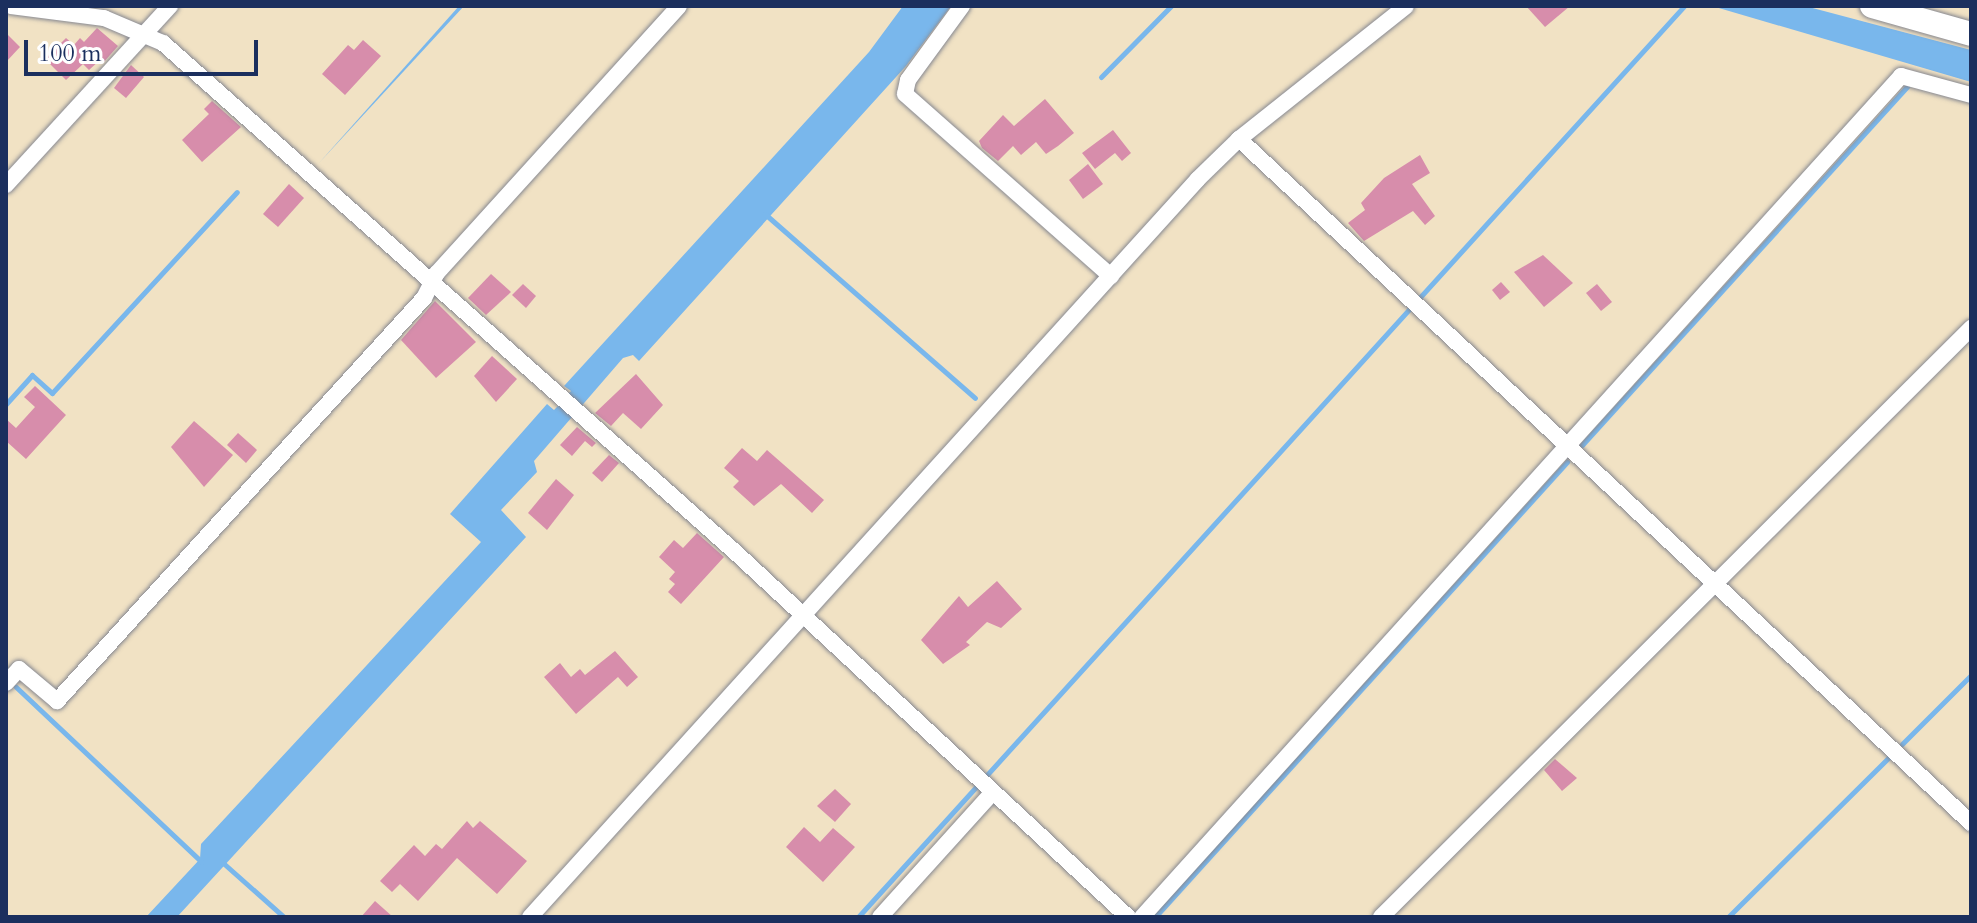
<!DOCTYPE html>
<html>
<head>
<meta charset="utf-8">
<style>
  body { margin:0 }
  #map { position:relative; width:1977px; height:923px; overflow:hidden; background:#f1e2c4; font-family:Cardo,serif }
  div>[style] { position:absolute }
  .water>* { inset:0; background:#79b7ec }
  .stream>* { height:5px; margin:-2.5px; padding:0 2.5px; transform-origin:2.5px; border-radius:2.5px; background:#79b7ec }
  .building>* { inset:0; background:#d78dab }
  .roads { filter:drop-shadow(0 0 2px #868891) drop-shadow(0 0 2px #868891) }
  .street>* { height:16px; margin:-8px; padding:0 8px; transform-origin:8px; border-radius:8px; background:#fff }
  .secondary>* { height:24px; margin:-12px; padding:0 12px; transform-origin:12px; border-radius:12px; background:#fff }
  span { translate:-50% -50%; white-space:nowrap; text-align:center; line-height:1.15; -webkit-text-stroke:7px #fff; paint-order:stroke }
  .frame { position:absolute; inset:0; border:8px solid #1b2f5e; pointer-events:none }
  .scale { position:absolute; left:24px; top:40px; width:234px; height:36px; box-sizing:border-box; border:4px solid #1b2f5e; border-top:0; padding-left:10px; font-size:24px; line-height:28px; white-space:nowrap; color:#1b2f5e; -webkit-text-stroke:6px #fff; paint-order:stroke }
</style>
</head>
<body>
<div id="map">
  <div class="water">
    <i style="clip-path:polygon(459px 6px,464px 6px,319px 163px)"></i>
    <i style="clip-path:polygon(903px 6px,951px 6px,906px 66px,639px 361px,633px 355px,623px 358px,534px 461px,537px 472px,501px 510px,526px 537px,177px 917px,146px 917px,200px 859px,201px 844px,481px 542px,450px 514px,547px 404px,554px 410px,558px 406px,571px 391px,564px 386px,869px 52px)"></i>
    <i style="clip-path:polygon(1712px 6px,1805px 6px,1971px 50px,1971px 82px)"></i>
  </div>
  <div class="stream">
    <i style="left:1101px;top:77px;width:100px;rotate:-45.4deg"></i>
    <i style="left:765px;top:214px;width:279px;rotate:41.2deg"></i>
    <i style="left:6px;top:404px;width:39px;rotate:-48deg"></i>
    <i style="left:32px;top:375px;width:27px;rotate:42deg"></i>
    <i style="left:52px;top:393px;width:273px;rotate:-47.4deg"></i>
    <i style="left:1582px;top:445px;width:484px;rotate:-47.8deg"></i>
    <i style="left:16px;top:687px;width:255px;rotate:43.3deg"></i>
    <i style="left:1902px;top:744px;width:98px;rotate:-45deg"></i>
    <i style="left:222px;top:862px;width:83px;rotate:41.6deg"></i>
    <i style="left:858px;top:917px;width:1230px;rotate:-47.8deg"></i>
    <i style="left:1155px;top:917px;width:614px;rotate:-47.84deg"></i>
    <i style="left:1728px;top:917px;width:226px;rotate:-44.8deg"></i>
  </div>
  <div class="building">
    <i style="clip-path:polygon(1526px 6px,1570px 6px,1545px 27px)"></i>
    <i style="clip-path:polygon(97px 28px,118px 46px,103px 63px,100px 60px,89px 70px,83px 64px,66px 80px,45px 59px,66px 38px,74px 45px,80px 38px,84px 42px)"></i>
    <i style="clip-path:polygon(6px 33px,20px 47px,6px 62px)"></i>
    <i style="clip-path:polygon(363px 40px,381px 56px,345px 95px,322px 74px,348px 45px,354px 50px)"></i>
    <i style="clip-path:polygon(131px 65px,144px 77px,126px 98px,114px 88px)"></i>
    <i style="clip-path:polygon(1045px 99px,1074px 133px,1058px 146px,1046px 154px,1036px 142px,1021px 155px,1013px 146px,998px 161px,982px 148px,979px 141px,1003px 115px,1014px 126px)"></i>
    <i style="clip-path:polygon(212px 101px,241px 127px,202px 162px,182px 140px,209px 114px,204px 109px)"></i>
    <i style="clip-path:polygon(1113px 130px,1131px 153px,1122px 161px,1115px 153px,1095px 169px,1082px 153px)"></i>
    <i style="clip-path:polygon(1420px 155px,1430px 173px,1412px 184px,1435px 216px,1425px 225px,1413px 211px,1364px 241px,1348px 223px,1365px 210px,1361px 203px,1384px 178px)"></i>
    <i style="clip-path:polygon(1088px 164px,1103px 184px,1083px 199px,1069px 180px)"></i>
    <i style="clip-path:polygon(289px 184px,304px 198px,278px 227px,263px 214px)"></i>
    <i style="clip-path:polygon(1543px 255px,1573px 283px,1544px 307px,1514px 272px)"></i>
    <i style="clip-path:polygon(491px 274px,511px 292px,486px 315px,468px 298px)"></i>
    <i style="clip-path:polygon(1501px 282px,1510px 292px,1500px 300px,1492px 290px)"></i>
    <i style="clip-path:polygon(523px 284px,536px 296px,526px 308px,512px 295px)"></i>
    <i style="clip-path:polygon(1597px 284px,1612px 302px,1601px 311px,1586px 293px)"></i>
    <i style="clip-path:polygon(435px 301px,476px 342px,436px 378px,401px 340px)"></i>
    <i style="clip-path:polygon(492px 356px,517px 379px,496px 402px,474px 376px)"></i>
    <i style="clip-path:polygon(636px 374px,663px 405px,641px 429px,623px 413px,611px 426px,595px 413px)"></i>
    <i style="clip-path:polygon(35px 386px,66px 415px,26px 459px,6px 441px,6px 419px,16px 428px,35px 407px,24px 397px)"></i>
    <i style="clip-path:polygon(194px 421px,233px 455px,204px 487px,171px 447px)"></i>
    <i style="clip-path:polygon(577px 427px,596px 443px,592px 447px,585px 441px,572px 456px,560px 445px)"></i>
    <i style="clip-path:polygon(238px 433px,257px 450px,246px 463px,227px 445px)"></i>
    <i style="clip-path:polygon(742px 448px,757px 461px,767px 450px,824px 500px,812px 513px,781px 484px,754px 506px,733px 487px,739px 481px,724px 468px)"></i>
    <i style="clip-path:polygon(609px 455px,619px 463px,602px 482px,592px 473px)"></i>
    <i style="clip-path:polygon(556px 479px,574px 495px,547px 530px,528px 513px)"></i>
    <i style="clip-path:polygon(697px 533px,724px 557px,681px 604px,668px 592px,675px 584px,669px 579px,675px 572px,659px 557px,674px 540px,683px 548px)"></i>
    <i style="clip-path:polygon(997px 581px,1022px 609px,1001px 628px,987px 622px,966px 642px,970px 645px,943px 664px,921px 640px,959px 596px,968px 607px)"></i>
    <i style="clip-path:polygon(615px 651px,638px 677px,627px 687px,618px 677px,576px 714px,544px 677px,560px 663px,571px 677px,580px 669px,585px 675px)"></i>
    <i style="clip-path:polygon(1555px 759px,1577px 778px,1562px 791px,1544px 770px)"></i>
    <i style="clip-path:polygon(835px 789px,851px 804px,835px 822px,817px 806px)"></i>
    <i style="clip-path:polygon(467px 821px,473px 828px,480px 821px,527px 861px,497px 894px,457px 858px,418px 901px,400px 884px,392px 892px,380px 881px,414px 845px,425px 856px,436px 844px,442px 849px)"></i>
    <i style="clip-path:polygon(804px 827px,820px 842px,833px 828px,855px 847px,823px 882px,786px 847px)"></i>
    <i style="clip-path:polygon(375px 901px,393px 917px,361px 917px)"></i>
  </div>
  <div class="roads">
    <div class="street">
      <i style="left:11px;top:6px;width:94px;rotate:7.4deg"></i>
      <i style="left:104px;top:18px;width:64px;rotate:23deg"></i>
      <i style="left:163px;top:43px;width:764px;rotate:41.66deg"></i>
      <i style="left:734px;top:551px;width:538px;rotate:42.89deg"></i>
      <i style="left:962px;top:6px;width:92px;rotate:126.1deg"></i>
      <i style="left:908px;top:80px;width:14px;rotate:102deg"></i>
      <i style="left:905px;top:94px;width:275px;rotate:41.5deg"></i>
      <i style="left:1239px;top:139px;width:1002px;rotate:43.06deg"></i>
      <i style="left:6px;top:185px;width:243px;rotate:-47.5deg"></i>
      <i style="left:6px;top:683px;width:19px;rotate:-47deg"></i>
      <i style="left:19px;top:669px;width:50px;rotate:40.1deg"></i>
      <i style="left:57px;top:701px;width:545px;rotate:-47.68deg"></i>
      <i style="left:424px;top:298px;width:28px;rotate:-63deg"></i>
      <i style="left:437px;top:273px;width:360px;rotate:-47.8deg"></i>
      <i style="left:530px;top:917px;width:995px;rotate:-47.85deg"></i>
      <i style="left:1198px;top:179px;width:57px;rotate:-44.3deg"></i>
      <i style="left:1239px;top:139px;width:213px;rotate:-38.5deg"></i>
      <i style="left:880px;top:917px;width:167px;rotate:-47.9deg"></i>
      <i style="left:1142px;top:917px;width:1133px;rotate:-47.93deg"></i>
      <i style="left:1901px;top:76px;width:73px;rotate:15.2deg"></i>
      <i style="left:1381px;top:917px;width:834px;rotate:-44.95deg"></i>
    </div>
    <div class="secondary">
      <i style="left:1872px;top:6px;width:103px;rotate:15.8deg"></i>
    </div>
  </div>
  <div class="frame"></div>
  <div class="scale">100 m</div>
</div>
</body>
</html>
